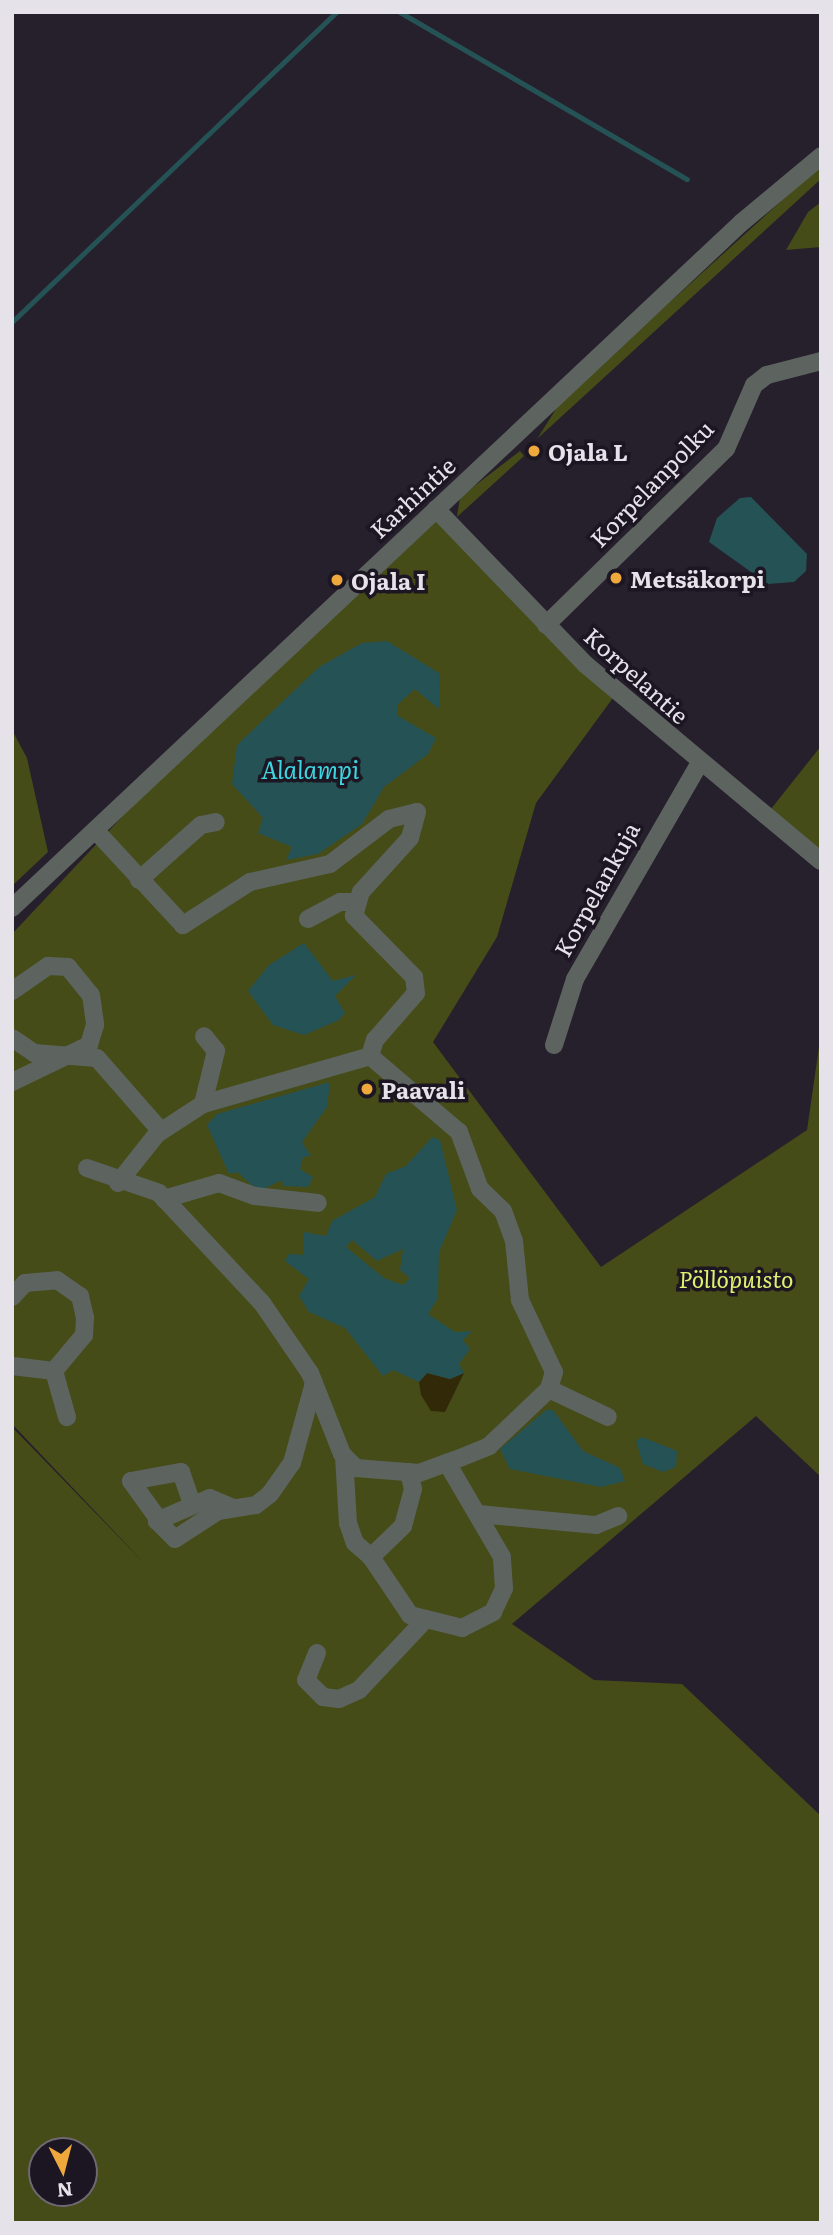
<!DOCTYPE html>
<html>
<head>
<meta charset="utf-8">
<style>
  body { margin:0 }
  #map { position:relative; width:833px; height:2235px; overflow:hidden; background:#261f2c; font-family:Literata,serif }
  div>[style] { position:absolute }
  .green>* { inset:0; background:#454c18 }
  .sand>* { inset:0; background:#312908 }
  .water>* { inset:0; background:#255255 }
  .stream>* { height:4.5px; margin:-2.25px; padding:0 2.25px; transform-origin:2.25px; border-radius:2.25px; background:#255255 }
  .minor>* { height:18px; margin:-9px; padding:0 9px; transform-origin:9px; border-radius:9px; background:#5d6460 }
  .dots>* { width:19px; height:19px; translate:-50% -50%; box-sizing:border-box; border:4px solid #1c1622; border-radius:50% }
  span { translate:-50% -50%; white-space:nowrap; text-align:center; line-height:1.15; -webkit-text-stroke:7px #1c1622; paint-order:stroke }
  .poi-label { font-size:23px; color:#e6e2ea; font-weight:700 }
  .left { translate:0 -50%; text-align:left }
  .street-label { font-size:23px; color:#e6e2ea }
  .park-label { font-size:23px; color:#def06f; font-style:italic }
  .water-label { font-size:24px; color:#3dd5e0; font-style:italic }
  .frame { position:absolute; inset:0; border:14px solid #e6e2ea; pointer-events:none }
  .north { position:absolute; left:28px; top:2137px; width:70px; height:70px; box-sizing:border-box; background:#1c1622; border:2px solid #6d6872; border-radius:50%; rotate:174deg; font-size:19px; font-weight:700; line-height:28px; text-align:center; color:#e6e2ea }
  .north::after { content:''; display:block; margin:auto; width:24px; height:32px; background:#eea83c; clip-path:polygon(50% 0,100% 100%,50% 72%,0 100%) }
</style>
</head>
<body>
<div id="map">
  <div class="green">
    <i style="clip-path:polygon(821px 165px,821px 179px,537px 439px,561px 401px)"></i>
    <i style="clip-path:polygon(821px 202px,821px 247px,786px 250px,808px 212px)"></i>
    <i style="clip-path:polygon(520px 451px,524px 456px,457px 517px,460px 497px)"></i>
    <i style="clip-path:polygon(evenodd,431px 509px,618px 691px,536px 803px,497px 937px,433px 1042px,601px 1267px,807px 1130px,821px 1033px,821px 1477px,756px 1416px,512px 1624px,594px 1680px,682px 1684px,821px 1816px,821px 2223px,12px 2223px,12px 1427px,148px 1567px,12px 1424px,12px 934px,227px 705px,431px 509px,42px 2151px,84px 2151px,84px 2193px,42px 2193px,42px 2151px)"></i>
    <i style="clip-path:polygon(12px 730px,27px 758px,48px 852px,12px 886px)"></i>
    <i style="clip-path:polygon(821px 746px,821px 861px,763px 819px)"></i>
  </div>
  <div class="sand">
    <i style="clip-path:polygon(427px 1373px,450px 1379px,464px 1373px,445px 1412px,431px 1411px,421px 1395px,419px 1382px)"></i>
  </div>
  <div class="water">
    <i style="clip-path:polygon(751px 497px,807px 554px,806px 571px,794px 582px,768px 584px,709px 542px,717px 518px,740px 498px)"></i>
    <i style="clip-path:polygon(387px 641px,439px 673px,440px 710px,415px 689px,397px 705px,398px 716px,436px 738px,428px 754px,384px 787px,362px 824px,318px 854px,286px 860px,292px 847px,258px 833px,263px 818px,232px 784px,237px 745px,319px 667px,362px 643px)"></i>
    <i style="clip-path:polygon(304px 943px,333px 981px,356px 975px,335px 996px,345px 1013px,339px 1020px,304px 1035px,273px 1025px,248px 991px,269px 965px)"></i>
    <i style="clip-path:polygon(330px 1082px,327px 1107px,302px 1142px,311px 1156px,303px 1157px,300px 1169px,313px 1177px,308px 1187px,283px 1186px,282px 1180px,259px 1191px,237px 1172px,229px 1174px,207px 1125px,217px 1114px)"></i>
    <i style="clip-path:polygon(evenodd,432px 1137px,440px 1140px,457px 1210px,439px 1252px,438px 1298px,428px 1314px,455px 1332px,472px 1331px,463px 1340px,470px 1349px,459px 1364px,464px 1373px,450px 1379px,427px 1373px,419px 1382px,393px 1370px,383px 1376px,345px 1328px,309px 1312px,299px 1296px,309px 1279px,285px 1261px,289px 1254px,304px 1255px,304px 1232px,326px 1236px,332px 1221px,375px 1197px,386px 1174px,406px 1166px,432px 1137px,352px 1240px,377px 1261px,403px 1249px,400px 1270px,410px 1278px,403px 1285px,384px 1278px,346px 1247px,352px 1240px)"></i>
    <i style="clip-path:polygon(546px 1410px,553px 1410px,583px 1451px,620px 1468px,625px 1481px,601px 1487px,510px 1469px,500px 1449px)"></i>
    <i style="clip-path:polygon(642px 1437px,677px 1451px,676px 1467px,663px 1472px,643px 1464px,636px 1441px)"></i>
  </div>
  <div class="stream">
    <i style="left:400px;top:12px;width:332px;rotate:30.2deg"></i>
    <i style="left:12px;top:322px;width:448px;rotate:-43.7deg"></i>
  </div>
  <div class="minor">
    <i style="left:436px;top:509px;width:215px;rotate:46.1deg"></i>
    <i style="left:585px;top:664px;width:307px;rotate:39.9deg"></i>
    <i style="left:546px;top:625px;width:252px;rotate:-44.4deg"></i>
    <i style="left:726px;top:449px;width:70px;rotate:-66.4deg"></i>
    <i style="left:754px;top:385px;width:16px;rotate:-38deg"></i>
    <i style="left:767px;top:375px;width:56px;rotate:-14.5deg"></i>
    <i style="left:139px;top:880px;width:83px;rotate:-41.6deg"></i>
    <i style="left:201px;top:825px;width:15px;rotate:-11deg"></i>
    <i style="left:12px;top:908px;width:1000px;rotate:-43.22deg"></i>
    <i style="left:741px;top:223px;width:104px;rotate:-39.9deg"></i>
    <i style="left:308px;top:919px;width:36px;rotate:-28deg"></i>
    <i style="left:340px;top:902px;width:18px"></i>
    <i style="left:12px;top:991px;width:44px;rotate:-34.8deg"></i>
    <i style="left:48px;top:966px;width:20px;rotate:3deg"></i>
    <i style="left:68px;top:967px;width:36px;rotate:51deg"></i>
    <i style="left:91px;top:995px;width:30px;rotate:82deg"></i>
    <i style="left:95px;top:1025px;width:21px;rotate:107deg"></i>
    <i style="left:89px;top:1045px;width:85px;rotate:154.3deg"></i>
    <i style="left:12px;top:1038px;width:27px;rotate:34deg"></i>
    <i style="left:34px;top:1053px;width:63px;rotate:4.5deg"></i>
    <i style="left:97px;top:1058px;width:97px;rotate:48.8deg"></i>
    <i style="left:554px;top:1045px;width:69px;rotate:-72.3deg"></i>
    <i style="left:575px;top:979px;width:248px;rotate:-60deg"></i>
    <i style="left:203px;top:1104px;width:55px;rotate:-76.2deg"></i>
    <i style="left:216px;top:1051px;width:19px;rotate:-129deg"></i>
    <i style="left:87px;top:1168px;width:76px;rotate:19.1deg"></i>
    <i style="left:159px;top:1193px;width:151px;rotate:46.9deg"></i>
    <i style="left:262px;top:1303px;width:85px;rotate:55.6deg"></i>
    <i style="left:310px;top:1373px;width:87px;rotate:68.4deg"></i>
    <i style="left:342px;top:1454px;width:20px;rotate:45deg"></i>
    <i style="left:356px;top:1468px;width:63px;rotate:4.5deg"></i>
    <i style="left:419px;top:1473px;width:38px;rotate:-20deg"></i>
    <i style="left:455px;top:1460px;width:37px;rotate:-22deg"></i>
    <i style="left:489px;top:1446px;width:83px;rotate:-43.5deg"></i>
    <i style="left:549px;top:1389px;width:18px;rotate:-74deg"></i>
    <i style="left:554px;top:1372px;width:80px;rotate:-115.3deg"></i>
    <i style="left:520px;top:1300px;width:59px;rotate:-95.8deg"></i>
    <i style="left:514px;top:1241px;width:32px;rotate:-110deg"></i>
    <i style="left:503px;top:1211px;width:32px;rotate:-136deg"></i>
    <i style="left:480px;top:1189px;width:61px;rotate:-110.2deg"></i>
    <i style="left:459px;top:1132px;width:117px;rotate:-139.5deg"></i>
    <i style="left:370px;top:1056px;width:17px;rotate:-73deg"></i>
    <i style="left:375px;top:1040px;width:62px;rotate:-48.9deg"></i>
    <i style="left:416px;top:993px;width:16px;rotate:-97deg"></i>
    <i style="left:414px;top:977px;width:86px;rotate:-134.5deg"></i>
    <i style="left:354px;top:916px;width:25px;rotate:-74deg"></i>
    <i style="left:361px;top:892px;width:73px;rotate:-47.8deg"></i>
    <i style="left:410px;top:838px;width:27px;rotate:-75deg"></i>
    <i style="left:417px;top:812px;width:29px;rotate:166deg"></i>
    <i style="left:389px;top:819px;width:74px;rotate:142.7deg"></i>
    <i style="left:330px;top:864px;width:82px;rotate:167.3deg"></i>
    <i style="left:250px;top:882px;width:80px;rotate:147.3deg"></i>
    <i style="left:183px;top:925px;width:129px;rotate:-132.8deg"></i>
    <i style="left:118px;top:1183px;width:63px;rotate:-51.5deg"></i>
    <i style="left:157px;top:1134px;width:55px;rotate:-33.1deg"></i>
    <i style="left:203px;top:1104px;width:174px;rotate:-16deg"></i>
    <i style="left:164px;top:1199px;width:57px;rotate:-16.2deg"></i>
    <i style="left:219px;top:1183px;width:38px;rotate:20deg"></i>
    <i style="left:255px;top:1196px;width:63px;rotate:6.3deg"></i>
    <i style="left:12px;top:1297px;width:19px;rotate:-47deg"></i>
    <i style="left:25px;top:1283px;width:32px;rotate:-5deg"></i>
    <i style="left:57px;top:1280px;width:28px;rotate:35deg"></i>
    <i style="left:80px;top:1296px;width:22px;rotate:77deg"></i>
    <i style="left:85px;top:1317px;width:18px;rotate:93deg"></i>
    <i style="left:84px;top:1335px;width:47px;rotate:129.8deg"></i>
    <i style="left:54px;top:1371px;width:42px;rotate:-173.2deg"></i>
    <i style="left:54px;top:1371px;width:48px;rotate:74.2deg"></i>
    <i style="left:549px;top:1389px;width:65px;rotate:25.4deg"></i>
    <i style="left:344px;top:1456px;width:67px;rotate:86.6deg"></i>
    <i style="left:348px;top:1523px;width:21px;rotate:71deg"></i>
    <i style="left:355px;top:1543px;width:21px;rotate:41deg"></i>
    <i style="left:409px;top:1472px;width:17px;rotate:77deg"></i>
    <i style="left:413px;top:1489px;width:38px;rotate:105deg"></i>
    <i style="left:403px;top:1526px;width:45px;rotate:135.9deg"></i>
    <i style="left:371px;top:1557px;width:70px;rotate:56.1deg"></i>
    <i style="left:410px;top:1615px;width:54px;rotate:14deg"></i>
    <i style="left:462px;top:1628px;width:35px;rotate:-27deg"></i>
    <i style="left:493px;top:1612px;width:26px;rotate:-65deg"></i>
    <i style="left:504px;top:1588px;width:31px;rotate:-94deg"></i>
    <i style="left:502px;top:1557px;width:109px;rotate:-120.3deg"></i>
    <i style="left:231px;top:1507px;width:23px;rotate:-157deg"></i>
    <i style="left:210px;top:1498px;width:58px;rotate:156.5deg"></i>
    <i style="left:157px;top:1521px;width:25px;rotate:45deg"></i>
    <i style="left:175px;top:1539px;width:51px;rotate:-33.1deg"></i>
    <i style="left:218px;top:1511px;width:38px;rotate:-9deg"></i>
    <i style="left:256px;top:1505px;width:18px;rotate:-38deg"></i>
    <i style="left:270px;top:1494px;width:38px;rotate:-55deg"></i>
    <i style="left:292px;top:1463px;width:83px;rotate:-74.6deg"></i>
    <i style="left:479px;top:1514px;width:118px;rotate:5.4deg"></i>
    <i style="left:596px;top:1525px;width:24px;rotate:-22deg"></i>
    <i style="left:159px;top:1520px;width:48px;rotate:-125.7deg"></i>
    <i style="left:131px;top:1481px;width:51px;rotate:-10.2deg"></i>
    <i style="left:181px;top:1472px;width:34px;rotate:71deg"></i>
    <i style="left:317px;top:1653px;width:29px;rotate:112deg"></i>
    <i style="left:306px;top:1680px;width:24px;rotate:45deg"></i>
    <i style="left:323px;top:1697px;width:16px;rotate:7deg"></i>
    <i style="left:339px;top:1699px;width:22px;rotate:-24deg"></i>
    <i style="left:359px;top:1690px;width:95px;rotate:-46.7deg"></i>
  </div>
  <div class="dots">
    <i style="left:534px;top:451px;background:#eea83c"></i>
    <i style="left:616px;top:578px;background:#eea83c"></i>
    <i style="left:337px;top:580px;background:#eea83c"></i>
    <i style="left:367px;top:1089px;background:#eea83c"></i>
  </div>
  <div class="poi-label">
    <span class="left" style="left:548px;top:451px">Ojala L</span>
    <span class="left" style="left:630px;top:578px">Metsäkorpi</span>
    <span class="left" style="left:351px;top:580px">Ojala I</span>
    <span class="left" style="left:381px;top:1089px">Paavali</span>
  </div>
  <div class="street-label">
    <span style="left:651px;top:483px;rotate:-46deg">Korpelanpolku</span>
    <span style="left:412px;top:497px;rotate:-43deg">Karhintie</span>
    <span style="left:637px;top:675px;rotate:42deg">Korpelantie</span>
    <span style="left:596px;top:889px;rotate:-61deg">Korpelankuja</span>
  </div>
  <div class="park-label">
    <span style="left:736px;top:1278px">Pöllöpuisto</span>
  </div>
  <div class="water-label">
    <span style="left:310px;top:769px">Alalampi</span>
  </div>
  <div class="frame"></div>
  <div class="north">N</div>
</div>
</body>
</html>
